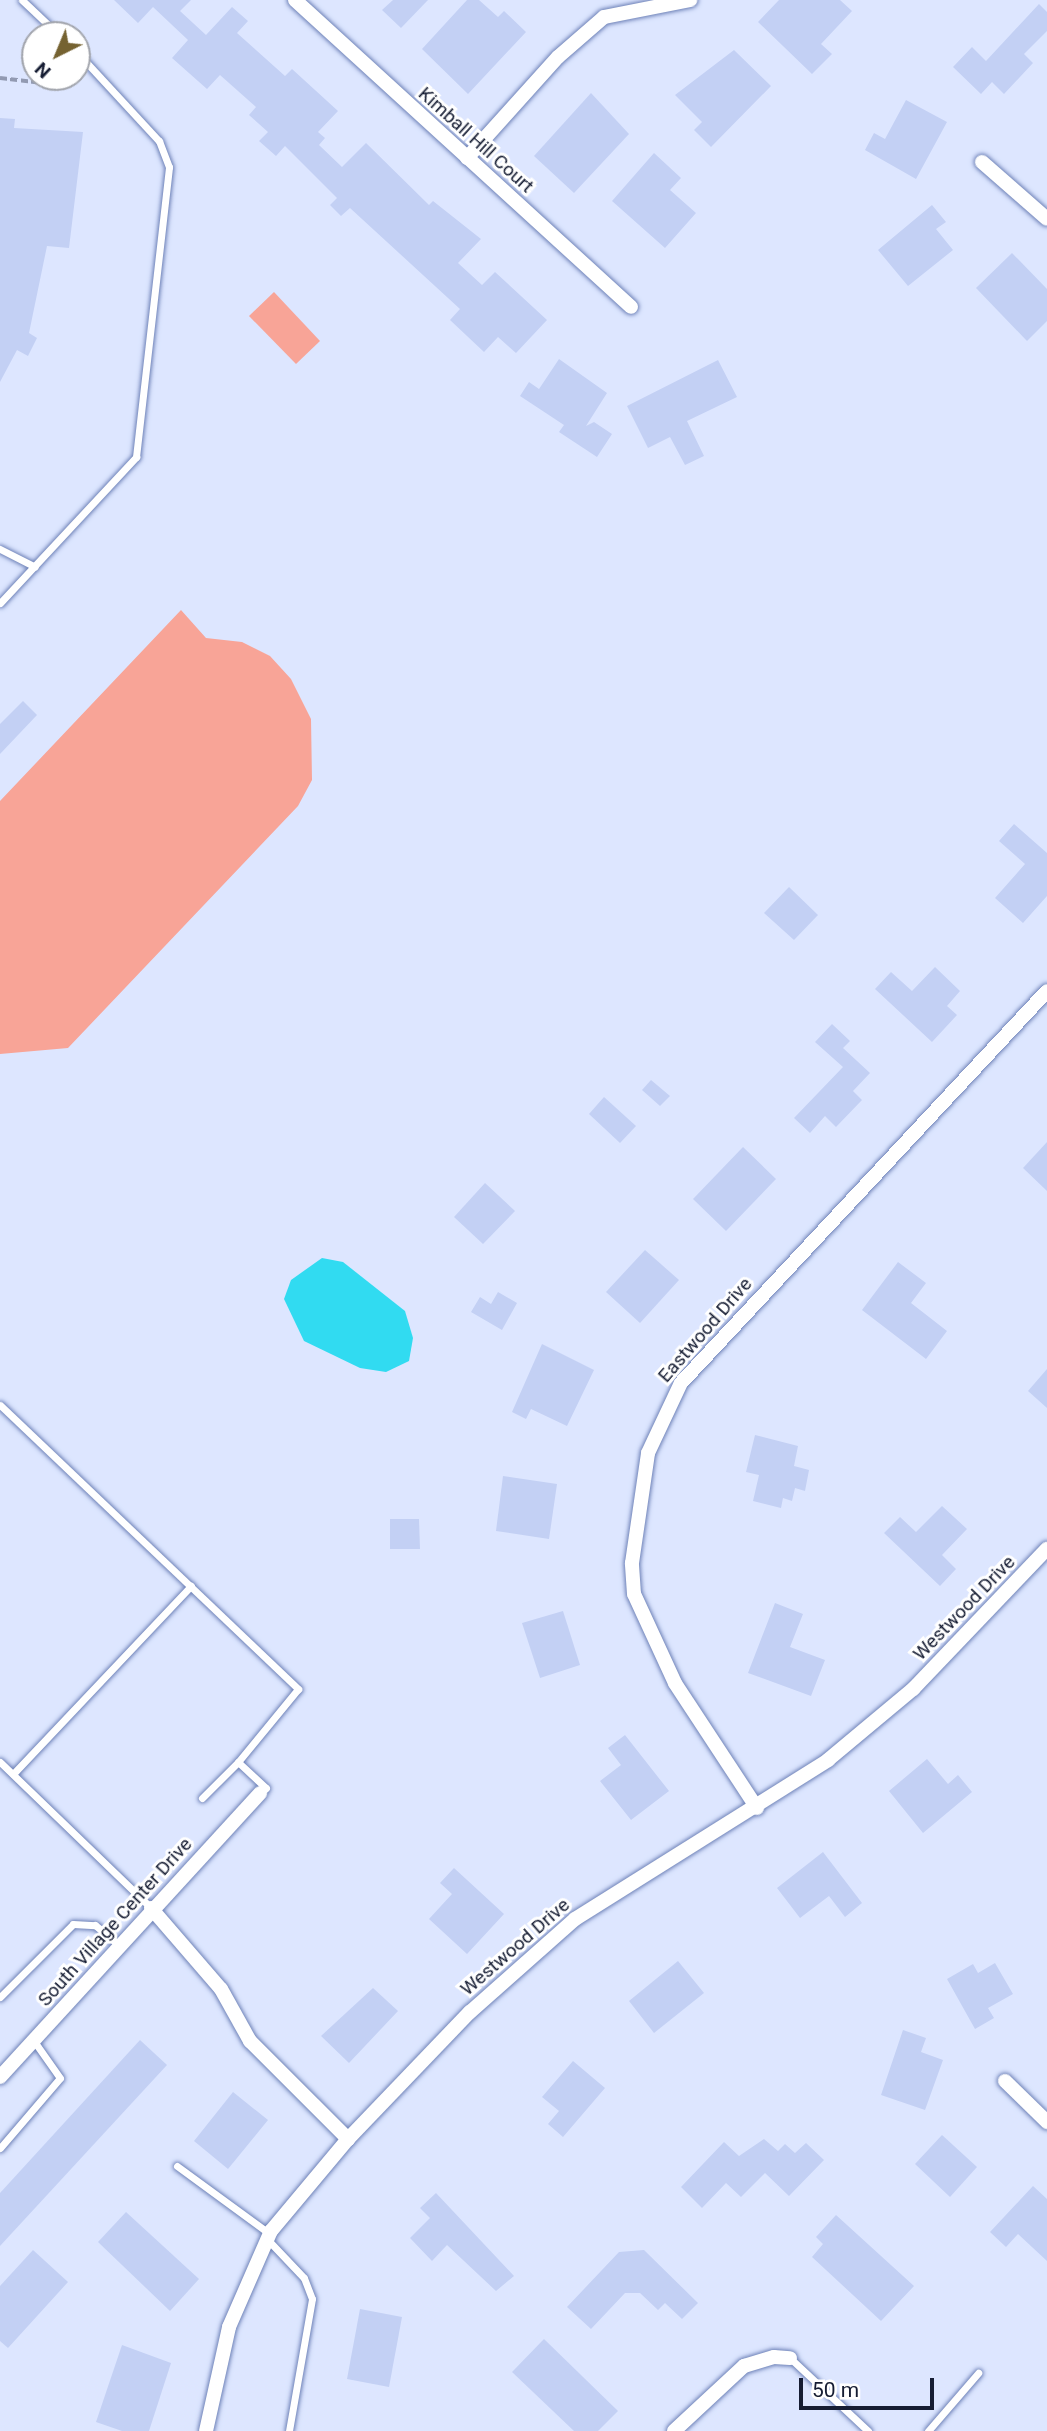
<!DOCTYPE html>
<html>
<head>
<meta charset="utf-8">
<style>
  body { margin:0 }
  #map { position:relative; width:1047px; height:2431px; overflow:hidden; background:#dde6ff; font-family:Roboto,sans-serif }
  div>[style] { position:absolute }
  .green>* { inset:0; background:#f8a497 }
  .water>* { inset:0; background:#31dbf1 }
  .building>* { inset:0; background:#c3d0f4 }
  .path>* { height:3.5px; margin-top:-1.75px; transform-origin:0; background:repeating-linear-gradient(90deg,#929ab2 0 7px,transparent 0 10.5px) }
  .roads { filter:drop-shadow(0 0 2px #6e82b8) drop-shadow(0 0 2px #6e82b8) }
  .service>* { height:7px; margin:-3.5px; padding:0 3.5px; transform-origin:3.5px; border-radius:3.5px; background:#fff }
  .minor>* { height:14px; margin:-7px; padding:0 7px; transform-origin:7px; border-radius:7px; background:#fff }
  span { translate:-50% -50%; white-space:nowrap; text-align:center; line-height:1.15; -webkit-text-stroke:6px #fff; paint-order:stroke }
  .street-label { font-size:19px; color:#161d33 }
  .north { position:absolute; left:21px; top:21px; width:70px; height:70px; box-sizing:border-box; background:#fff; border:2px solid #a2a5ad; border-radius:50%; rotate:223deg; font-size:19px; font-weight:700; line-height:28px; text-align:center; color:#161d33 }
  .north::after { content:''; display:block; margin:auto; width:24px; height:32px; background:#756231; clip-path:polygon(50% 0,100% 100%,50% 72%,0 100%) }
  .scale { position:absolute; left:799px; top:2378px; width:135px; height:32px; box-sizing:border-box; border:4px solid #161d33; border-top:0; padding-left:9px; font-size:21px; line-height:24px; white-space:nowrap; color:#161d33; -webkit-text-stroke:5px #fff; paint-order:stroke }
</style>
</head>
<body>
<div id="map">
  <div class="green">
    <i style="clip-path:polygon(274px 292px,320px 341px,296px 364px,249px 316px)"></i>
    <i style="clip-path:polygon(181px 610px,206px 638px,242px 642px,270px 656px,291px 679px,311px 719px,312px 780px,298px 806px,68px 1048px,0 1054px,0 801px)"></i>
  </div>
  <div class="water">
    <i style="clip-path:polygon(322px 1258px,343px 1262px,405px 1311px,413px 1338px,409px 1361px,386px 1372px,360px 1368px,304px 1341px,284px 1299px,291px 1280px)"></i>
  </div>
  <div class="building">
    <i style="clip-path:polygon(114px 0,191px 0,180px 11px,206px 35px,232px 7px,248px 21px,237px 33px,285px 76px,292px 69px,338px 111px,318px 132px,325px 138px,319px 145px,342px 167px,366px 143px,429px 205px,433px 201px,481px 239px,458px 263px,482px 285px,495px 272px,547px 320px,516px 353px,498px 337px,484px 352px,450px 320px,460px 309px,350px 208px,341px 216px,330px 205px,337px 198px,285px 146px,276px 156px,259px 141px,268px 132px,249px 115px,256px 107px,220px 75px,207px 89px,172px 58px,188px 40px,153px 7px,138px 23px)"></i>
    <i style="clip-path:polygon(393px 0,428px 0,401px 28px,382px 10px)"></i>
    <i style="clip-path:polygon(467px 0,479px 0,498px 17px,504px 11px,526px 32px,468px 94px,422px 49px)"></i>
    <i style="clip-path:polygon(779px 0,840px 0,852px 11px,821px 44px,832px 54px,812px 74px,758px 22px)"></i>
    <i style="clip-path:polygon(1039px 4px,1047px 12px,1047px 31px,1024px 54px,1033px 63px,1004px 94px,992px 82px,981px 94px,953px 67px,972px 47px,986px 61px)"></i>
    <i style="clip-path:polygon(734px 50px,771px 86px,711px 147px,694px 130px,702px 122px,675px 95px)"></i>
    <i style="clip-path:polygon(591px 93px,629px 134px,574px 193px,534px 156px)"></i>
    <i style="clip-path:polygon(906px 100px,947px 122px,916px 179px,865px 150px,874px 133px,885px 139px)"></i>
    <i style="clip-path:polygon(0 118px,15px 119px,14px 128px,83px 132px,69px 248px,47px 246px,29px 333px,37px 338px,28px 356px,17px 350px,0 382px)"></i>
    <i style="clip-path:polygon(654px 153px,681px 178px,670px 190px,696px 213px,665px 248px,612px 201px)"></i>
    <i style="clip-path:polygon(932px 205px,946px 222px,936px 229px,953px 250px,908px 286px,878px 250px)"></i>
    <i style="clip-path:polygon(1012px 253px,1047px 289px,1047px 321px,1027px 341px,976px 288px)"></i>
    <i style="clip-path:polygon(559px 359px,607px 393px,586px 426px,594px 422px,612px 434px,597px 457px,559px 432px,564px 425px,520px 396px,529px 382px,539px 389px)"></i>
    <i style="clip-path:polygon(718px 360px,737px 397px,687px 421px,704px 456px,685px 465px,670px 437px,648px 448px,627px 406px)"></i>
    <i style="clip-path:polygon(23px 701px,37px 715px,0 754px,0 724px)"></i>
    <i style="clip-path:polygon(1014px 824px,1047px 853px,1047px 896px,1023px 923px,995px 898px,1025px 864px,999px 841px)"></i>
    <i style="clip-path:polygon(789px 887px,818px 915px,794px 940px,764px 913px)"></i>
    <i style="clip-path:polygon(935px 967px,960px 991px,947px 1006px,957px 1015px,932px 1042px,875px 989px,891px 972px,912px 991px)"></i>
    <i style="clip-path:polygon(832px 1024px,850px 1041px,843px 1048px,870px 1073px,853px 1091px,862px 1100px,836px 1127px,825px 1116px,810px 1133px,794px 1118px,843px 1067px,815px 1042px)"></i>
    <i style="clip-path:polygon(651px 1080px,670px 1096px,660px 1106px,642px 1090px)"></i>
    <i style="clip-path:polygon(604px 1097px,636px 1126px,620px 1143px,589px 1114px)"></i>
    <i style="clip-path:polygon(1047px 1142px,1047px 1191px,1023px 1168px)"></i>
    <i style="clip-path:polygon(743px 1147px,776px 1179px,726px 1231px,693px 1199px)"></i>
    <i style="clip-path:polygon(485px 1183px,515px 1211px,483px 1244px,454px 1217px)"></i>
    <i style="clip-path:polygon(645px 1250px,679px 1280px,640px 1323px,606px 1292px)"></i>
    <i style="clip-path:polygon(898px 1262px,926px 1283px,911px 1303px,947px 1331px,926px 1359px,862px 1310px)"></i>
    <i style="clip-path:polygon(498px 1292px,517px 1303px,502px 1330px,471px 1312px,480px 1297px,491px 1304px)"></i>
    <i style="clip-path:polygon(542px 1344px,594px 1370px,567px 1426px,531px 1409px,526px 1419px,512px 1412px)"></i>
    <i style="clip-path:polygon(1047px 1369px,1047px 1408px,1028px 1391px)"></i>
    <i style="clip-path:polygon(755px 1435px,798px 1446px,794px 1466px,809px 1470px,805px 1491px,795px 1488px,792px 1501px,783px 1498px,781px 1508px,753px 1501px,759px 1475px,746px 1472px)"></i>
    <i style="clip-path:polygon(503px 1476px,557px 1484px,549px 1539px,496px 1531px)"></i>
    <i style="clip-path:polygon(942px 1506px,967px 1529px,942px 1555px,956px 1569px,940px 1586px,884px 1533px,900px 1517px,916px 1532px)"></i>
    <i style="clip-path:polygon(390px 1519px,419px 1519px,420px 1549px,390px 1549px)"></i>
    <i style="clip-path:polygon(775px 1603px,803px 1614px,790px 1647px,825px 1660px,811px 1696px,748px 1673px)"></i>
    <i style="clip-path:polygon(563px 1611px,580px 1665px,540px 1678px,522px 1623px)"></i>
    <i style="clip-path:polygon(625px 1735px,669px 1791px,631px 1820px,600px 1781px,621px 1765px,608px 1748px)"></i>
    <i style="clip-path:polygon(927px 1759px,948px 1784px,958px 1775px,972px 1792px,923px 1833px,889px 1791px)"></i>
    <i style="clip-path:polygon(823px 1852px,862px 1903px,845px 1917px,829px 1896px,800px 1918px,777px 1888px)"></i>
    <i style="clip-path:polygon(454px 1868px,504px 1914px,467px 1954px,429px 1919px,452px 1894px,440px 1883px)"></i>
    <i style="clip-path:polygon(678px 1961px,704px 1993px,654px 2033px,629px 2001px)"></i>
    <i style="clip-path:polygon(995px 1963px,1013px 1994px,988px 2008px,994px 2018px,975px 2029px,947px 1979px,973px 1964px,978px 1973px)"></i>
    <i style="clip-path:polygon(373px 1988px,398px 2011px,349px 2063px,321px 2036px)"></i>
    <i style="clip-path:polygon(903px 2030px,926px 2038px,921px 2052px,943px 2060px,925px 2110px,881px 2095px)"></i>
    <i style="clip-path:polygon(140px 2040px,167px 2065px,0 2246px,0 2193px)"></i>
    <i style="clip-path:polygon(573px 2061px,605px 2088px,563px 2137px,548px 2124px,559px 2111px,542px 2097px)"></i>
    <i style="clip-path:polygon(233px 2092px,268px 2120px,228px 2169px,194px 2141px)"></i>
    <i style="clip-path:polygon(942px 2135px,977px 2167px,950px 2197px,915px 2164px)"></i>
    <i style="clip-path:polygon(764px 2139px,778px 2151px,785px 2144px,795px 2153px,806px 2143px,824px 2160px,789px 2196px,765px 2173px,741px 2197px,726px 2183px,702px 2208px,681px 2187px,724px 2142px,739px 2156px)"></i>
    <i style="clip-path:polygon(1033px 2186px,1047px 2199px,1047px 2261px,1018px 2234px,1006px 2247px,990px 2232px)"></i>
    <i style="clip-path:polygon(436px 2193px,514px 2276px,496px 2291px,447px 2245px,432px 2261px,410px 2238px,430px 2218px,420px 2208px)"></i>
    <i style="clip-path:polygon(126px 2212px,199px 2279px,170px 2311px,98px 2242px)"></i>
    <i style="clip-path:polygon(836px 2215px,914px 2286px,881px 2321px,812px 2257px,823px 2244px,816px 2237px)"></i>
    <i style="clip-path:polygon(33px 2250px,68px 2282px,8px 2348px,0 2341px,0 2286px)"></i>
    <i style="clip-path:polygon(644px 2250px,698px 2303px,682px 2319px,665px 2303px,658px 2310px,640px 2293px,625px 2293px,591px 2329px,567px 2307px,619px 2252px)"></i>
    <i style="clip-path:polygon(360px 2309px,402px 2317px,389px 2387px,347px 2379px)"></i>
    <i style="clip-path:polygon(544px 2339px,618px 2411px,598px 2431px,574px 2431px,512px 2372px)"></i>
    <i style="clip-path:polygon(122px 2345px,171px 2363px,149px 2431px,122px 2431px,96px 2422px)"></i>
  </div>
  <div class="path">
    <i style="left:0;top:78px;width:43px;rotate:6.6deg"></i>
    <i style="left:43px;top:83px;width:20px;rotate:-18deg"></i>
  </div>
  <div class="roads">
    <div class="service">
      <i style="left:22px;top:0;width:51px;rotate:43.4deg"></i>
      <i style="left:0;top:549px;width:39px;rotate:27deg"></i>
      <i style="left:0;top:603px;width:200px;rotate:-47deg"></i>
      <i style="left:136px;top:457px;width:292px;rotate:-83.5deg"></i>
      <i style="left:169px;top:167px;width:28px;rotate:-111deg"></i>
      <i style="left:159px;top:141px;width:121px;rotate:-132.7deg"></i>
      <i style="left:0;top:1405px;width:412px;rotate:43.6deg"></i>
      <i style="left:298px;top:1689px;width:94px;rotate:129.4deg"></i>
      <i style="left:238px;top:1762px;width:38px;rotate:43deg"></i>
      <i style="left:266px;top:1788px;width:8px;rotate:140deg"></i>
      <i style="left:0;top:1762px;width:210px;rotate:44deg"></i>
      <i style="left:13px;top:1774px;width:259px;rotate:-46.6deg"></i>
      <i style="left:202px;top:1798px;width:51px;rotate:-45deg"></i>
      <i style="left:0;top:1997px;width:103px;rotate:-45deg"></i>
      <i style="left:73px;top:1924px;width:22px;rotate:3deg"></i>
      <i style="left:95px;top:1925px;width:30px;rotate:40deg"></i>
      <i style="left:0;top:2148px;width:92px;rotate:-49.4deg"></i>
      <i style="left:60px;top:2078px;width:45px;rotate:-125.1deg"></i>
      <i style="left:177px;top:2166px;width:115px;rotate:36.2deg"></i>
      <i style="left:268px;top:2240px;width:52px;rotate:46.5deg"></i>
      <i style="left:304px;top:2278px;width:22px;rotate:69deg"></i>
      <i style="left:312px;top:2299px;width:134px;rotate:99.9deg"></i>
      <i style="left:790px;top:2358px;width:107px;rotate:43.1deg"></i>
      <i style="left:928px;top:2431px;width:77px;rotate:-49.2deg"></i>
    </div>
    <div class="minor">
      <i style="left:295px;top:0;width:455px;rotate:42.4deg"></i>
      <i style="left:467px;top:158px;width:136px;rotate:-48deg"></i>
      <i style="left:558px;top:57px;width:61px;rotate:-41deg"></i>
      <i style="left:604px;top:17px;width:88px;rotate:-11.2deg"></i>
      <i style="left:982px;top:162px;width:86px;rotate:41.2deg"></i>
      <i style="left:757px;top:1808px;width:149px;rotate:-123.3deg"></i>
      <i style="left:675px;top:1683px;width:98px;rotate:-114.7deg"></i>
      <i style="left:634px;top:1594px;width:31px;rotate:-94deg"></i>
      <i style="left:632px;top:1563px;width:111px;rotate:-81.7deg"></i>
      <i style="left:648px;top:1453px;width:77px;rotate:-64.8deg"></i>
      <i style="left:681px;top:1383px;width:536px;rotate:-46.96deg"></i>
      <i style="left:151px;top:1908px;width:107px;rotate:49.2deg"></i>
      <i style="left:221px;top:1989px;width:60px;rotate:60.9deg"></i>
      <i style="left:250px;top:2041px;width:139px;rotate:45deg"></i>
      <i style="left:0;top:2077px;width:385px;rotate:-47.5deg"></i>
      <i style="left:1005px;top:2081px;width:59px;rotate:44.3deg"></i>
      <i style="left:206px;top:2431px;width:107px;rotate:-77.5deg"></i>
      <i style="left:229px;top:2327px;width:105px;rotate:-66.4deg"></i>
      <i style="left:271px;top:2231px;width:120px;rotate:-50.1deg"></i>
      <i style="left:348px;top:2139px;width:176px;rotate:-46.2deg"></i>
      <i style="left:470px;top:2012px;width:140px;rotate:-41.5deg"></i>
      <i style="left:575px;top:1919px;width:299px;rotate:-32.1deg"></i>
      <i style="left:828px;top:1760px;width:111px;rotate:-39.9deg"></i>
      <i style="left:913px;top:1689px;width:194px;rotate:-46.3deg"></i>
      <i style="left:674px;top:2431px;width:96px;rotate:-42.9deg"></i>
      <i style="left:744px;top:2366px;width:31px;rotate:-17deg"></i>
      <i style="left:774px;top:2357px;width:16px;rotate:4deg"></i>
    </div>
  </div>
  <div class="street-label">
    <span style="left:476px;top:140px;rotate:42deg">Kimball Hill Court</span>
    <span style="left:705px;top:1330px;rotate:-49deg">Eastwood Drive</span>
    <span style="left:964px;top:1608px;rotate:-46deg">Westwood Drive</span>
    <span style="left:115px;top:1922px;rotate:-48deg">South Village Center Drive</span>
    <span style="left:515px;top:1947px;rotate:-41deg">Westwood Drive</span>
  </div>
  <div class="north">N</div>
  <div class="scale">50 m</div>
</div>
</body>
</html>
